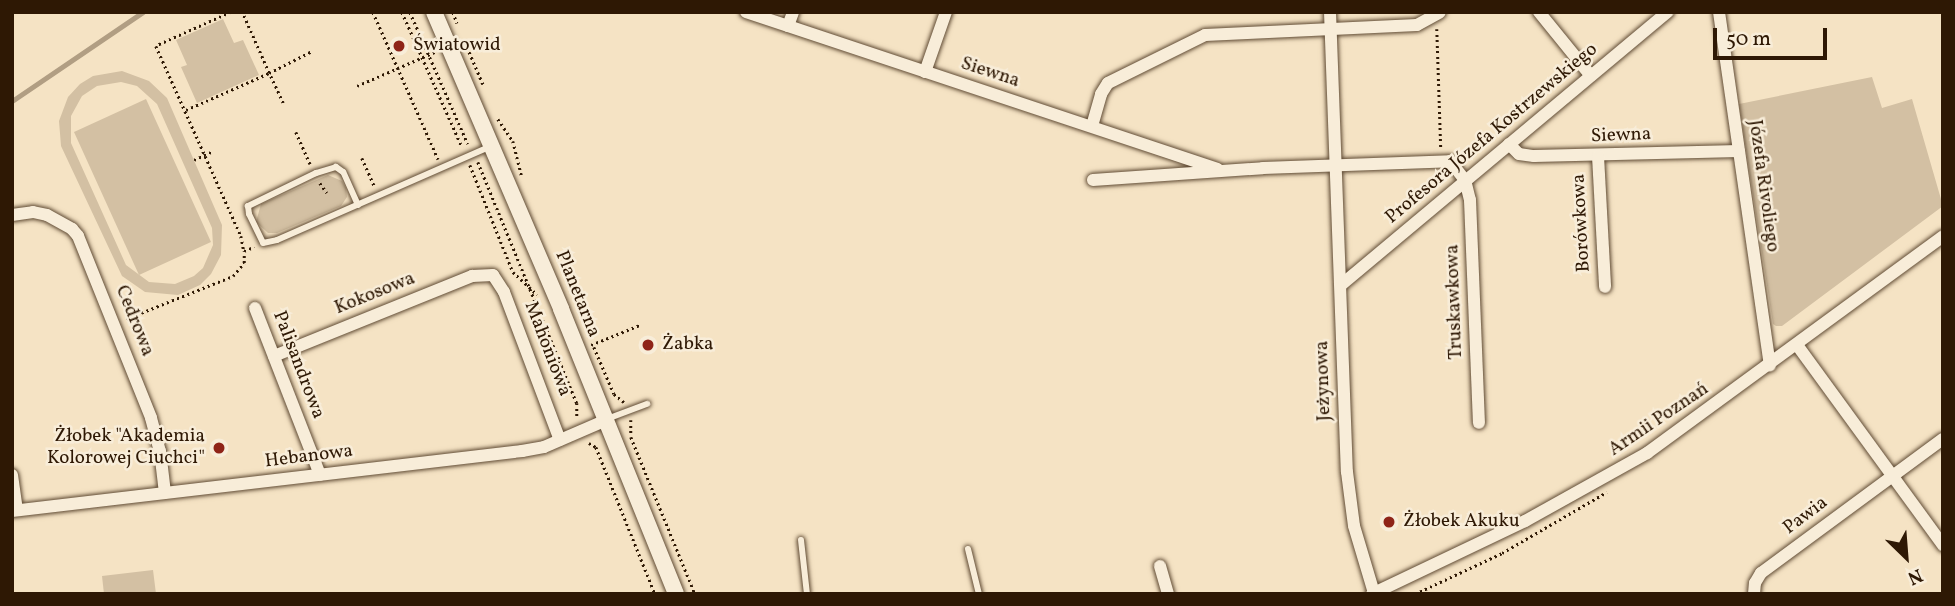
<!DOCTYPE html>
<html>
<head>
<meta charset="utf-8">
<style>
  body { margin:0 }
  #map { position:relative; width:1955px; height:606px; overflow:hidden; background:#f5e3c4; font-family:Vollkorn,serif }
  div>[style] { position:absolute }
  .green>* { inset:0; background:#d3c0a3 }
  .stream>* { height:4.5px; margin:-2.25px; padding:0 2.25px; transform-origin:2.25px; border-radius:2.25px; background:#b19e83 }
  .path>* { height:2.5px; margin-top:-1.25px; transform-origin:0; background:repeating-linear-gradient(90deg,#2e1804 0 2px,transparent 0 5.5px) }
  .roads { filter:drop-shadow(0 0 2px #604b34) drop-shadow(0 0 2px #604b34) }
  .service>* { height:6px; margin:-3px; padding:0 3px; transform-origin:3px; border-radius:3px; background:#f8edd9 }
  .minor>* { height:12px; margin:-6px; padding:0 6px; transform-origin:6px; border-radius:6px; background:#f8edd9 }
  .tertiary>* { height:16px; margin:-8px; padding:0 8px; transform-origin:8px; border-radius:8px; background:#f8edd9 }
  .dots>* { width:19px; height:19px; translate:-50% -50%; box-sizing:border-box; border:4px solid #f8edd9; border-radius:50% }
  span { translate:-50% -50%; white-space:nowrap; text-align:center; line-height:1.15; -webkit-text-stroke:5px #f8edd9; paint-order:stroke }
  .poi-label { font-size:19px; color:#2e1804 }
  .left { translate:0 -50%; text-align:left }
  .right { translate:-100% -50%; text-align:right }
  .street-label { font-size:19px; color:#2e1804 }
  .frame { position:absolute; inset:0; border:14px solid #2e1804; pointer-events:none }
  .north { position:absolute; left:1871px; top:522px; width:70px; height:70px; -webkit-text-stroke:5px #f8edd9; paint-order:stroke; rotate:155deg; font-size:19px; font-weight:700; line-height:28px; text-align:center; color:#2e1804 }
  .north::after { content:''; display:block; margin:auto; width:24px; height:32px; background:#2e1804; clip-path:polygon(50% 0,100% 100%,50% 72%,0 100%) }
  .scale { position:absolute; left:1713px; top:28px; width:114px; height:32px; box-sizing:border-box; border:4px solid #2e1804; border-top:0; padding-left:9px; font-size:21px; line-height:24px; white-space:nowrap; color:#2e1804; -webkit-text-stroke:5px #f8edd9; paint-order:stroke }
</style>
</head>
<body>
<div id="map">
  <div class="green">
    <i style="clip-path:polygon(223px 19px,234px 43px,243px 40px,259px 75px,197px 103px,181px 67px,187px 65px,176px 40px)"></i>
    <i style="clip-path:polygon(evenodd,122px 71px,149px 81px,167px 98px,222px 225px,221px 255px,211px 274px,200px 285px,178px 295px,145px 292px,122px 276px,61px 146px,59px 121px,68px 97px,80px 84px,93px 76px,122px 71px,121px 82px,137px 86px,157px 104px,212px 228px,213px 245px,203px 268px,194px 276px,175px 284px,149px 282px,126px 265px,71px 143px,71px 116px,82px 96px,97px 86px,121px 82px)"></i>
    <i style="clip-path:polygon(1872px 77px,1882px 108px,1912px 99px,1943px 206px,1782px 326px,1776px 326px,1773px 324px,1739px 104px)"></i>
    <i style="clip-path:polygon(146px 99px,211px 242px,139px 275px,74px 132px)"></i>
    <i style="clip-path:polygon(328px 175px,342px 181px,346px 188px,347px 197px,341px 206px,277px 233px,268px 233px,256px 222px,261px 204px)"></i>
    <i style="clip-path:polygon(153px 570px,156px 594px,104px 594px,102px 576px)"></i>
  </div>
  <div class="stream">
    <i style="left:12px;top:101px;width:158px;rotate:-34.2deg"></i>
  </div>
  <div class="path">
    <i style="left:231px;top:12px;width:82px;rotate:155.6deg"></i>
    <i style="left:156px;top:46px;width:208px;rotate:65.9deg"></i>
    <i style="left:241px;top:236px;width:15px;rotate:79deg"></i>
    <i style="left:373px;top:12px;width:161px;rotate:66.1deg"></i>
    <i style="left:402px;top:12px;width:148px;rotate:66deg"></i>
    <i style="left:410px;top:12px;width:144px;rotate:66.3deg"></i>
    <i style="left:453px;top:12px;width:12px;rotate:70deg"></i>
    <i style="left:1437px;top:29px;width:119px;rotate:88.1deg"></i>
    <i style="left:465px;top:42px;width:46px;rotate:66.8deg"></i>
    <i style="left:357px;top:86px;width:85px;rotate:-23.6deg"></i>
    <i style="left:283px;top:103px;width:33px;rotate:-115deg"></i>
    <i style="left:269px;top:73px;width:48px;rotate:-27.1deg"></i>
    <i style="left:186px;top:110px;width:91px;rotate:-24deg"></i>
    <i style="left:269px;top:73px;width:67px;rotate:-113.9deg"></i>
    <i style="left:498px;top:119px;width:27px;rotate:56deg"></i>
    <i style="left:513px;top:141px;width:36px;rotate:76deg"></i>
    <i style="left:296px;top:132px;width:35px;rotate:66deg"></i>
    <i style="left:362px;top:158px;width:32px;rotate:66deg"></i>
    <i style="left:194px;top:160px;width:19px;rotate:-25deg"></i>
    <i style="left:478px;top:162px;width:261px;rotate:67.7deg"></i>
    <i style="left:577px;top:403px;width:16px;rotate:90deg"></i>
    <i style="left:470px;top:165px;width:115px;rotate:68.1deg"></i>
    <i style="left:513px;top:272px;width:33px;rotate:43deg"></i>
    <i style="left:320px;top:183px;width:12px;rotate:55deg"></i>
    <i style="left:126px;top:319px;width:115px;rotate:-21.9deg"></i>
    <i style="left:233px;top:276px;width:17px;rotate:-50deg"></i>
    <i style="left:244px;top:263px;width:12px;rotate:-90deg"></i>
    <i style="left:244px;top:251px;width:11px;rotate:-22deg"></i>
    <i style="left:591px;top:345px;width:53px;rotate:-22.2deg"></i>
    <i style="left:594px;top:347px;width:51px;rotate:66.9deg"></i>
    <i style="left:614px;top:394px;width:13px;rotate:39deg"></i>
    <i style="left:631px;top:420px;width:17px;rotate:90deg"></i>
    <i style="left:631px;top:437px;width:170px;rotate:67.8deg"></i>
    <i style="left:589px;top:443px;width:8px;rotate:30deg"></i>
    <i style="left:596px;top:447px;width:158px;rotate:68.1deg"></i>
    <i style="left:1415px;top:594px;width:96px;rotate:-25.2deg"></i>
    <i style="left:1502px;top:553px;width:121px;rotate:-30.2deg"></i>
  </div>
  <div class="roads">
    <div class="service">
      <i style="left:358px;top:205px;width:36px;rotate:-114deg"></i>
      <i style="left:343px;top:172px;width:9px;rotate:-144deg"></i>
      <i style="left:336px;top:167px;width:21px;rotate:163deg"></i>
      <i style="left:316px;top:173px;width:76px;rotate:154.1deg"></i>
      <i style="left:248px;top:206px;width:8px;rotate:83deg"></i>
      <i style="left:249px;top:214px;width:32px;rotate:64deg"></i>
      <i style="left:263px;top:243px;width:14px;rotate:-12deg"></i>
      <i style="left:277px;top:240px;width:234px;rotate:-23.7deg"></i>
      <i style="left:607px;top:419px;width:43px;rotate:-20.6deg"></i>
      <i style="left:801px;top:540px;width:54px;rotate:83.7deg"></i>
      <i style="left:968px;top:549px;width:46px;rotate:76.3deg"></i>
    </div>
    <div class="minor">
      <i style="left:746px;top:12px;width:497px;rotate:18.4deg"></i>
      <i style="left:1330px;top:12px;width:460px;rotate:87.9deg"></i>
      <i style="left:1347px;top:472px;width:54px;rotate:82.6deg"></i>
      <i style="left:1354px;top:526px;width:70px;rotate:73.4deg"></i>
      <i style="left:1539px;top:12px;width:82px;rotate:50.9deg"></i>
      <i style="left:1719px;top:12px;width:357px;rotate:81.8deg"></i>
      <i style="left:788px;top:26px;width:15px;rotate:-70deg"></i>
      <i style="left:925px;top:72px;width:64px;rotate:-70.7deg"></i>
      <i style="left:1092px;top:126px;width:33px;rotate:-74deg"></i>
      <i style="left:1101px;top:94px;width:13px;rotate:-58deg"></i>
      <i style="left:1108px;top:83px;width:108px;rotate:-26.3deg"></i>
      <i style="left:1205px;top:35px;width:212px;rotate:-2.7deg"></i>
      <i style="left:1417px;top:25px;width:26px;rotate:-29deg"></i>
      <i style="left:1509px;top:144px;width:14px;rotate:45deg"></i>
      <i style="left:1519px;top:154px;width:15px;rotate:8deg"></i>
      <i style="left:1534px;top:156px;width:205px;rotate:-1.4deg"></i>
      <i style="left:1598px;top:156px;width:131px;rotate:86.9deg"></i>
      <i style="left:1093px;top:180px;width:170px;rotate:-4deg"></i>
      <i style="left:1263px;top:168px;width:187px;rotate:-2.1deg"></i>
      <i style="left:1450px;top:161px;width:24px;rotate:52deg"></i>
      <i style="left:1465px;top:180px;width:21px;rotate:76deg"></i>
      <i style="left:1470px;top:200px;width:223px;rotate:87.7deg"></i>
      <i style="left:12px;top:215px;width:21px;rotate:-8deg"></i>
      <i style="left:33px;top:212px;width:14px;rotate:12deg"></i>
      <i style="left:47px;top:215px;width:29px;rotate:29deg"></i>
      <i style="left:72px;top:229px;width:9px;rotate:49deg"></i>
      <i style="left:78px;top:236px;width:196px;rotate:68.1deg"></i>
      <i style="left:151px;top:418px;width:34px;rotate:75deg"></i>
      <i style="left:160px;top:451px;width:42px;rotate:83.2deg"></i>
      <i style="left:1341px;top:285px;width:426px;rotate:-39.9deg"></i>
      <i style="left:255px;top:308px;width:179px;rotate:68.7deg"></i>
      <i style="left:1797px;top:345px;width:248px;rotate:53.9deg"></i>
      <i style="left:274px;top:356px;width:214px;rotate:-22deg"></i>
      <i style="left:472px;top:276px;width:21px;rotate:-3deg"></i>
      <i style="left:493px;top:275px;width:20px;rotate:57deg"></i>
      <i style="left:504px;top:292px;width:158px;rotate:69.3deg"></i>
      <i style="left:12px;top:475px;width:35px;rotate:82deg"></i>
      <i style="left:12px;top:511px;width:514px;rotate:-6.71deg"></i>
      <i style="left:522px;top:451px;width:22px;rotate:-10deg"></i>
      <i style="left:544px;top:447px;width:68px;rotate:-23.5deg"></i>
      <i style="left:1160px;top:566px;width:29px;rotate:74deg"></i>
      <i style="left:1372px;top:594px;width:170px;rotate:-25.5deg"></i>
      <i style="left:1525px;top:521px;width:140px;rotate:-29.1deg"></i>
      <i style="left:1647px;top:453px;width:367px;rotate:-36.2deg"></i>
      <i style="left:1754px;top:594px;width:11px;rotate:-85deg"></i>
      <i style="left:1755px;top:583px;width:12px;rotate:-59deg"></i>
      <i style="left:1761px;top:573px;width:226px;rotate:-36.4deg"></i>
    </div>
    <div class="tertiary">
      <i style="left:434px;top:12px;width:323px;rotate:66.8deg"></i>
      <i style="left:561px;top:309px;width:307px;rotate:68deg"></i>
    </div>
  </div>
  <div class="dots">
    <i style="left:399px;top:46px;background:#8f2418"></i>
    <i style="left:648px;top:345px;background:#8f2418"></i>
    <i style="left:219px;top:448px;background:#8f2418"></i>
    <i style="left:1389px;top:522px;background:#8f2418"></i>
  </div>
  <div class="poi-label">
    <span class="left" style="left:413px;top:46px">Światowid</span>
    <span class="left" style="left:662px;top:345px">Żabka</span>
    <span class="right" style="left:205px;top:448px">Żłobek "Akademia<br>Kolorowej Ciuchci"</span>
    <span class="left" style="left:1403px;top:522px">Żłobek Akuku</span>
  </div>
  <div class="street-label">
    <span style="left:990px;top:73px;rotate:18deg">Siewna</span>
    <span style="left:1492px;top:134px;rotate:-40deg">Profesora Józefa Kostrzewskiego</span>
    <span style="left:1621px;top:136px;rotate:-2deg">Siewna</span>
    <span style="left:1763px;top:186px;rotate:82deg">Józefa Rivoliego</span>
    <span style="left:1582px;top:223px;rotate:-93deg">Borówkowa</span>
    <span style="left:375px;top:294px;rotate:-22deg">Kokosowa</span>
    <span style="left:577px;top:294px;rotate:68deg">Planetarna</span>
    <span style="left:1455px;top:302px;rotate:-92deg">Truskawkowa</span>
    <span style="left:134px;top:321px;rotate:68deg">Cedrowa</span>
    <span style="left:547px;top:349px;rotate:69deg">Mahoniowa</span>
    <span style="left:298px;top:365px;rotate:69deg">Palisandrowa</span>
    <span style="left:1324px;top:381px;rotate:-92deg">Jeżynowa</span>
    <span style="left:1659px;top:420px;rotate:-34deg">Armii Poznań</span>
    <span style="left:309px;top:457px;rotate:-7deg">Hebanowa</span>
    <span style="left:1806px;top:516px;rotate:-37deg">Pawia</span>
  </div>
  <div class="frame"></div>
  <div class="north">N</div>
  <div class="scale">50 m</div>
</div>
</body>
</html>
